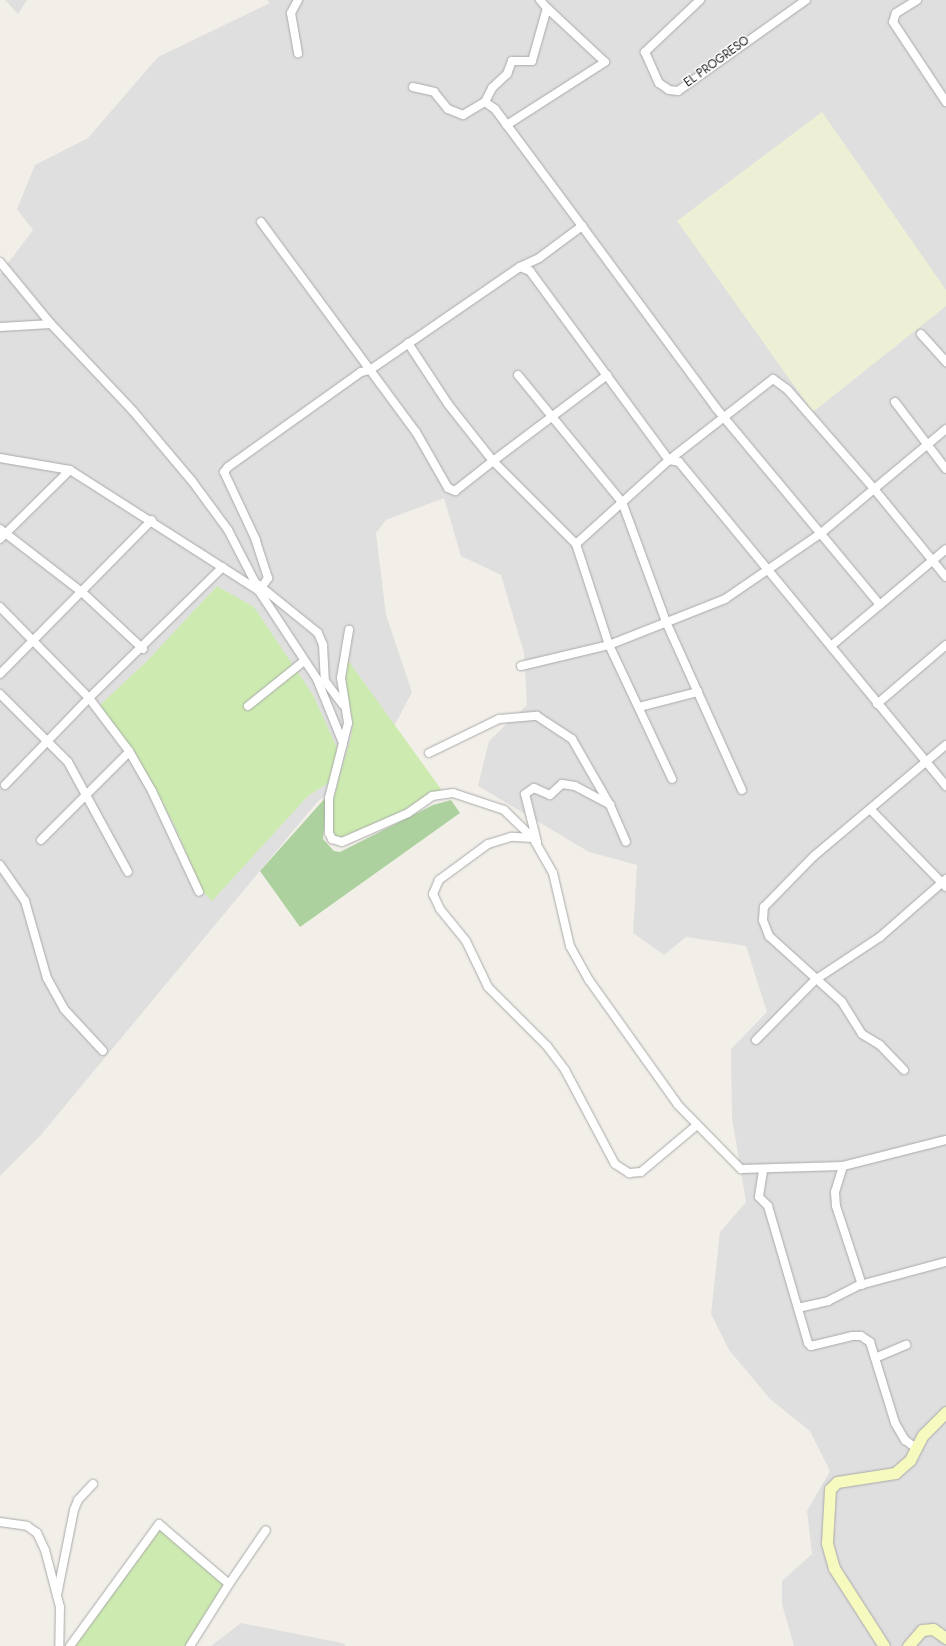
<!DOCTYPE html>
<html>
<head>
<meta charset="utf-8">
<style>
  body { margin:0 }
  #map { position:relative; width:946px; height:1646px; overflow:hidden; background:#f2efe9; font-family:Jost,sans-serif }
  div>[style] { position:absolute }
  .residential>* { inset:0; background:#e0dfdf }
  .farmland>* { inset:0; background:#eef0d5 }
  .grass>* { inset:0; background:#cdebb0 }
  .forest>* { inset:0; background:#add19e }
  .roads { filter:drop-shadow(0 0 1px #a9a9a9) drop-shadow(0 0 1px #a9a9a9) }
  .street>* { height:8px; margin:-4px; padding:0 4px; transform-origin:4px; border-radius:4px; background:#fff }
  .secondary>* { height:11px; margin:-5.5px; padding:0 5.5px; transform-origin:5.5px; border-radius:5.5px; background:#f7fabf }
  span { translate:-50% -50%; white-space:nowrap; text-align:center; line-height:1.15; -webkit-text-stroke:3px #fff; paint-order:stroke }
  .street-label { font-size:12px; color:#222 }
</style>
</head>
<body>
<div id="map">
  <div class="residential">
    <i style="clip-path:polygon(5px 0,27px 0,18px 14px)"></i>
    <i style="clip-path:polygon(267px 0,946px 0,946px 1646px,794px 1646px,782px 1604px,782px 1581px,812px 1554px,807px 1511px,830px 1471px,810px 1431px,770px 1399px,729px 1350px,711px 1314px,720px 1232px,746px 1202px,732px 1118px,731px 1049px,767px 1012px,746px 946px,686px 937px,664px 955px,633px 933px,637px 865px,589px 852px,478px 786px,489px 741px,527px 705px,524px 653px,501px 575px,461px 556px,444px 498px,386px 520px,376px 533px,386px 615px,412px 692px,378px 757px,317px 802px,40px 1136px,0 1176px,0 274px,33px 230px,17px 209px,35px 165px,88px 138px,158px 57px,270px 3px)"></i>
    <i style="clip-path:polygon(241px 1623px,342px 1643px,346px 1646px,211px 1646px)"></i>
  </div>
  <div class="farmland">
    <i style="clip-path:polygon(822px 112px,946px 290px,946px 306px,813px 412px,677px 221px)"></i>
  </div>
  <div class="grass">
    <i style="clip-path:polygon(217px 586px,254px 607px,313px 695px,338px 750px,330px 782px,308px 796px,212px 901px,203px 892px,173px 822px,133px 750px,98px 707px,146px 662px)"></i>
    <i style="clip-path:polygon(347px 659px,446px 796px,434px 796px,343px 844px,332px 838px,332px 802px,351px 737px,353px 723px,344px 681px)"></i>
    <i style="clip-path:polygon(159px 1528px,226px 1586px,186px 1646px,73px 1646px)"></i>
  </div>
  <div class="forest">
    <i style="clip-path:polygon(327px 796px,323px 839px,334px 851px,340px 852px,433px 805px,451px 800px,460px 813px,300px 927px,260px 871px)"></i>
  </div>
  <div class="roads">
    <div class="street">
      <i style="left:298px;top:0;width:15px;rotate:118deg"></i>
      <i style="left:291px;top:13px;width:41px;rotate:80.1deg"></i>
      <i style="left:540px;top:0;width:11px;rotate:49deg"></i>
      <i style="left:700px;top:0;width:76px;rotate:136.6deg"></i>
      <i style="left:645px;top:52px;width:34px;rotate:66deg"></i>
      <i style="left:659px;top:83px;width:12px;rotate:35deg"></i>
      <i style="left:669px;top:90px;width:9px;rotate:6deg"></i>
      <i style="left:678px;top:91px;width:157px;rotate:-35.4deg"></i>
      <i style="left:917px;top:0;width:25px;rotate:148deg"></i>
      <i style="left:896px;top:13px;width:9px;rotate:108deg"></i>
      <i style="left:893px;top:22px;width:96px;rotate:56.5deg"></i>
      <i style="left:413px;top:87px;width:22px;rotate:13deg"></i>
      <i style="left:434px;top:92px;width:22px;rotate:51deg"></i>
      <i style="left:448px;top:109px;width:16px;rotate:22deg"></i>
      <i style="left:463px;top:115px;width:26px;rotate:-31deg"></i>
      <i style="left:485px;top:102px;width:12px;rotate:35deg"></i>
      <i style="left:495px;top:109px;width:146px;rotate:53.4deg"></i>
      <i style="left:485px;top:102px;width:16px;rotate:-63deg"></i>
      <i style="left:492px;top:88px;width:21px;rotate:-43deg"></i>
      <i style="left:507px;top:74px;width:14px;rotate:-69deg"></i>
      <i style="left:512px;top:61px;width:20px"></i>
      <i style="left:532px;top:61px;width:55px;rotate:-74.2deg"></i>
      <i style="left:547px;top:8px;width:79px;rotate:43deg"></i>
      <i style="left:605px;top:62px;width:117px;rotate:147.3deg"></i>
      <i style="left:261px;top:222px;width:261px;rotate:53.6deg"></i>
      <i style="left:416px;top:432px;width:64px;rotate:60.3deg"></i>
      <i style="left:448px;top:488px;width:8px;rotate:23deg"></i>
      <i style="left:455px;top:491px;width:48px;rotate:-38.3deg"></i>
      <i style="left:493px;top:461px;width:117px;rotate:45deg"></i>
      <i style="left:576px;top:544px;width:125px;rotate:-42.1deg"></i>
      <i style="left:669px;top:460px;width:10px;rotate:11deg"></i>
      <i style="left:679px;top:462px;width:420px;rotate:50.5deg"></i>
      <i style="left:0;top:262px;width:80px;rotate:50.6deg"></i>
      <i style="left:51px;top:324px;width:120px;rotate:46.7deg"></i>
      <i style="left:133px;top:411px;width:92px;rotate:49.9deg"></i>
      <i style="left:192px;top:481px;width:61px;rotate:53.7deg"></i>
      <i style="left:228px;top:530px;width:59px;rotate:62.6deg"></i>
      <i style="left:255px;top:582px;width:81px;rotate:39deg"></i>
      <i style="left:318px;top:633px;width:13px;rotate:67deg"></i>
      <i style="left:323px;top:645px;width:36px;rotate:87deg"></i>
      <i style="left:325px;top:681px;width:30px;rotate:53deg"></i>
      <i style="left:520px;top:267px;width:21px;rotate:-25deg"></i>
      <i style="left:539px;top:258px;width:54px;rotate:-36.7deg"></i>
      <i style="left:582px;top:226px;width:226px;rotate:53.6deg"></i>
      <i style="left:716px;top:408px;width:256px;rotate:50.2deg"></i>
      <i style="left:0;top:327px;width:51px;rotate:-3.4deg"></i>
      <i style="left:921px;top:334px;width:38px;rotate:48deg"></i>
      <i style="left:408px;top:343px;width:73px;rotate:56.7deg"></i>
      <i style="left:448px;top:404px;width:73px;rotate:51.7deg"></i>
      <i style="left:493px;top:461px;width:143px;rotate:-37deg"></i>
      <i style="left:518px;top:375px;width:164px;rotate:50.7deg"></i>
      <i style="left:622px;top:502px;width:130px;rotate:69.8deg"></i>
      <i style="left:667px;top:624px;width:182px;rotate:65.7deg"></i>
      <i style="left:895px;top:402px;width:84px;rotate:52.7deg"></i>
      <i style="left:0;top:458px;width:71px;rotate:9.7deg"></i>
      <i style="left:70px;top:470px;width:224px;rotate:32.6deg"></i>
      <i style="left:259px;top:591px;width:16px;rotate:-55deg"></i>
      <i style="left:268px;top:578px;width:40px;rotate:-108deg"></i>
      <i style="left:256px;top:540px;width:75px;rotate:-115.2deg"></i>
      <i style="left:224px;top:472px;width:6px;rotate:-51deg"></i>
      <i style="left:228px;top:467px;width:163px;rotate:-35.5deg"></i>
      <i style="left:361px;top:372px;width:9px;rotate:-13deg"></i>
      <i style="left:370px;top:370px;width:182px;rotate:-34.5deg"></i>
      <i style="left:520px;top:267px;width:11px;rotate:22deg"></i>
      <i style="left:530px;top:271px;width:235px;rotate:53.7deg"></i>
      <i style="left:669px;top:460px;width:132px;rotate:-37.9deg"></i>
      <i style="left:773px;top:379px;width:17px;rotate:36deg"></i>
      <i style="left:787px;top:389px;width:134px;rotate:48.9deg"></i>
      <i style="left:875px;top:490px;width:112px;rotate:50.8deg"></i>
      <i style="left:0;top:529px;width:105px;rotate:37.6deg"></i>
      <i style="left:83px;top:593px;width:82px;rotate:43deg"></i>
      <i style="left:0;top:539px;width:98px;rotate:-44.6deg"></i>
      <i style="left:576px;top:544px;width:106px;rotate:71.9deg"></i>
      <i style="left:609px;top:645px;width:148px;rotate:64.8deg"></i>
      <i style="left:259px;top:591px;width:105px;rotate:56.6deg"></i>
      <i style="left:317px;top:679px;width:69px;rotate:67.9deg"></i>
      <i style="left:343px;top:743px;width:57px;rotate:104.3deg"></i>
      <i style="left:329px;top:798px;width:35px;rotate:90deg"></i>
      <i style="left:329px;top:833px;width:7px;rotate:63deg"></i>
      <i style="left:332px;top:839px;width:10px;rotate:17deg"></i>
      <i style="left:342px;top:842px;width:72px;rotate:-23.7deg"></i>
      <i style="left:408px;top:813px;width:29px;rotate:-35deg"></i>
      <i style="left:432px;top:796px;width:21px;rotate:-8deg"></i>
      <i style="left:453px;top:793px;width:54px;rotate:18.4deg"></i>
      <i style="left:504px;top:810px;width:40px;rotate:44deg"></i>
      <i style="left:533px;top:838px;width:40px;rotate:60.3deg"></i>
      <i style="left:553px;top:873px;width:75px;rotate:76.9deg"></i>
      <i style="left:570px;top:946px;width:39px;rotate:61deg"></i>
      <i style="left:589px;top:980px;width:153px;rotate:54.5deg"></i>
      <i style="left:678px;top:1105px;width:90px;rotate:45.5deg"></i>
      <i style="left:741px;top:1169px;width:102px;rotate:-1.7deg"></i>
      <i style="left:843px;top:1166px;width:106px;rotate:-14.2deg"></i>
      <i style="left:0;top:607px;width:127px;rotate:45.6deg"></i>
      <i style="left:89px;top:698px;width:187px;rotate:-44.4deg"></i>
      <i style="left:831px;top:646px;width:150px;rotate:-40.1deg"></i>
      <i style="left:521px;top:666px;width:90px;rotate:-13.4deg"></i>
      <i style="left:609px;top:645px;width:125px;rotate:-21.6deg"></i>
      <i style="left:725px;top:599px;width:115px;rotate:-34.4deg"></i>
      <i style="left:820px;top:534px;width:164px;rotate:-39.8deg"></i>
      <i style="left:0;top:674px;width:216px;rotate:-45.4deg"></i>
      <i style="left:0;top:694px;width:96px;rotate:45deg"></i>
      <i style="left:68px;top:762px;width:125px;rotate:61.4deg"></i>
      <i style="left:877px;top:704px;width:91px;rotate:-40.5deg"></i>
      <i style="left:248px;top:706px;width:70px;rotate:-38.7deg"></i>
      <i style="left:639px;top:707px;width:61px;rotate:-14.3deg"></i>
      <i style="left:343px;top:743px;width:21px;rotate:-76deg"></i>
      <i style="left:348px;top:723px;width:46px;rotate:-98.8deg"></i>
      <i style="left:341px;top:678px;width:49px;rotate:-80.5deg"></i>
      <i style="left:429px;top:753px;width:78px;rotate:-25.9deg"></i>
      <i style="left:499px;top:719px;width:38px;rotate:-5deg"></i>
      <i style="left:537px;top:716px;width:42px;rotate:33.3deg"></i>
      <i style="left:572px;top:739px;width:76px;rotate:60.1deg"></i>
      <i style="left:5px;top:785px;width:121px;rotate:-46deg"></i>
      <i style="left:89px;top:698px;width:66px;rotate:53deg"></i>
      <i style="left:129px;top:751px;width:46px;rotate:60.1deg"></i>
      <i style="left:152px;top:791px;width:111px;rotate:65deg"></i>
      <i style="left:871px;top:810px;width:107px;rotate:45.8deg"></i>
      <i style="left:533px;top:838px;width:22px;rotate:-177deg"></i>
      <i style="left:511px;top:837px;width:24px;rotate:163deg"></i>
      <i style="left:488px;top:844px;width:61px;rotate:143.7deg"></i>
      <i style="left:439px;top:880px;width:15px;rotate:113deg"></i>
      <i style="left:433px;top:894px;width:17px;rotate:65deg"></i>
      <i style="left:440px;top:909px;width:41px;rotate:50.9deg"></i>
      <i style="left:466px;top:941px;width:51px;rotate:64.4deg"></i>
      <i style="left:488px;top:987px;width:83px;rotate:45deg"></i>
      <i style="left:547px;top:1046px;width:30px;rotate:53deg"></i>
      <i style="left:565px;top:1070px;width:106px;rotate:62deg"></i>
      <i style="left:615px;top:1164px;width:17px;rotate:33deg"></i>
      <i style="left:629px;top:1173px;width:12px;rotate:-5deg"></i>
      <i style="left:641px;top:1172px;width:73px;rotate:-40deg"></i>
      <i style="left:41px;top:840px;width:124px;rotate:-45deg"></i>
      <i style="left:537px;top:842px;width:49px;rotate:-104deg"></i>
      <i style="left:525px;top:794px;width:11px;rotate:-34deg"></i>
      <i style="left:534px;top:788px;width:17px;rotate:24deg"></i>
      <i style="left:550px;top:795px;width:16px;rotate:-43deg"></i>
      <i style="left:562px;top:784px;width:13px;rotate:9deg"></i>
      <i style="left:575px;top:786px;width:40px;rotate:28deg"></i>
      <i style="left:610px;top:805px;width:40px;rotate:66.6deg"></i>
      <i style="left:0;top:865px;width:44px;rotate:55.2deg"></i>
      <i style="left:25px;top:901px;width:80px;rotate:74.1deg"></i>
      <i style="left:47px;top:978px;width:35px;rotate:61deg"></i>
      <i style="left:64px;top:1009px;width:57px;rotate:47.1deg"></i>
      <i style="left:756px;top:1040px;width:84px;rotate:-45.5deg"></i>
      <i style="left:815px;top:980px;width:78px;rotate:-33.5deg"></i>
      <i style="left:880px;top:937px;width:88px;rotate:-41.3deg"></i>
      <i style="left:904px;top:1070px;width:35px;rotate:-134deg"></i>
      <i style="left:880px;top:1045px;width:21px;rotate:-149deg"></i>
      <i style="left:862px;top:1034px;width:38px;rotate:-122deg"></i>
      <i style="left:842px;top:1002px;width:98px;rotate:-137.9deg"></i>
      <i style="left:769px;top:936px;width:17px;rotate:-111deg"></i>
      <i style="left:763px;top:920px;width:13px;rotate:-86deg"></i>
      <i style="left:764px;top:907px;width:71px;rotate:-45.6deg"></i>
      <i style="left:814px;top:856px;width:172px;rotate:-40.1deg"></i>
      <i style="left:843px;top:1166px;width:27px;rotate:107deg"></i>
      <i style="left:835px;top:1192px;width:14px;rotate:86deg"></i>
      <i style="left:836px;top:1206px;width:83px;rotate:71.8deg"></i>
      <i style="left:763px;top:1171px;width:26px;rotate:99deg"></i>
      <i style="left:759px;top:1197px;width:13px;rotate:45deg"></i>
      <i style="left:768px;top:1206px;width:143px;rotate:73.7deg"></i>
      <i style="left:808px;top:1343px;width:4px;rotate:45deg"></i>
      <i style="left:811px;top:1346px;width:42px;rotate:-13.7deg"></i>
      <i style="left:852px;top:1336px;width:9px"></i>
      <i style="left:861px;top:1336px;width:11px;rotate:34deg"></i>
      <i style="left:870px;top:1342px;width:85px;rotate:72.8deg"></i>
      <i style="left:895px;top:1423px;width:20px;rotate:60deg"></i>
      <i style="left:905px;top:1440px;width:14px;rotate:36deg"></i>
      <i style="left:798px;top:1308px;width:31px;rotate:-13deg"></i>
      <i style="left:828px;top:1301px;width:36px;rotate:-27deg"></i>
      <i style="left:860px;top:1285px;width:89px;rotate:-15deg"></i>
      <i style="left:875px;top:1358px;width:34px;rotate:-23deg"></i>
      <i style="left:0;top:1522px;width:27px;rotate:8deg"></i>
      <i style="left:27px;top:1526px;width:12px;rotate:35deg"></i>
      <i style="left:37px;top:1533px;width:19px;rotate:65deg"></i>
      <i style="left:45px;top:1550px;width:59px;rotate:75.3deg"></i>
      <i style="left:60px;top:1607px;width:39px;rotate:91deg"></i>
      <i style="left:229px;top:1584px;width:65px;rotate:-55.6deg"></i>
      <i style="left:57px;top:1595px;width:87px;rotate:-78.7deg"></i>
      <i style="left:74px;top:1510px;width:11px;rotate:-68deg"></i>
      <i style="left:78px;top:1500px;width:22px;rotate:-47deg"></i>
      <i style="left:70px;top:1646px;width:151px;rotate:-53.9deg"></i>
      <i style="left:159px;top:1524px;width:92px;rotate:40.6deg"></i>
      <i style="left:229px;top:1584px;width:73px;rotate:122.2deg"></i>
    </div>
    <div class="secondary">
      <i style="left:884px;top:1646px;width:93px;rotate:-122.7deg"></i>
      <i style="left:834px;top:1568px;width:26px;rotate:-106deg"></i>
      <i style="left:827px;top:1543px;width:54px;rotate:-86.8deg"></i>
      <i style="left:830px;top:1489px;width:10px;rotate:-45deg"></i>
      <i style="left:837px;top:1482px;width:59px;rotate:-8.8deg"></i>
      <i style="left:895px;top:1473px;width:20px;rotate:-41deg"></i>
      <i style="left:910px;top:1460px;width:28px;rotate:-63deg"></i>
      <i style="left:923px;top:1435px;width:33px;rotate:-45deg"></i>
      <i style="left:908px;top:1646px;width:21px;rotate:-49deg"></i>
      <i style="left:922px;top:1630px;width:11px;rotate:-5deg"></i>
      <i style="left:933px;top:1629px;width:16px;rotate:35deg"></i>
    </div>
  </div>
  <div class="street-label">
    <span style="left:717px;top:62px;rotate:-36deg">EL PROGRESO</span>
  </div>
</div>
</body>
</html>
